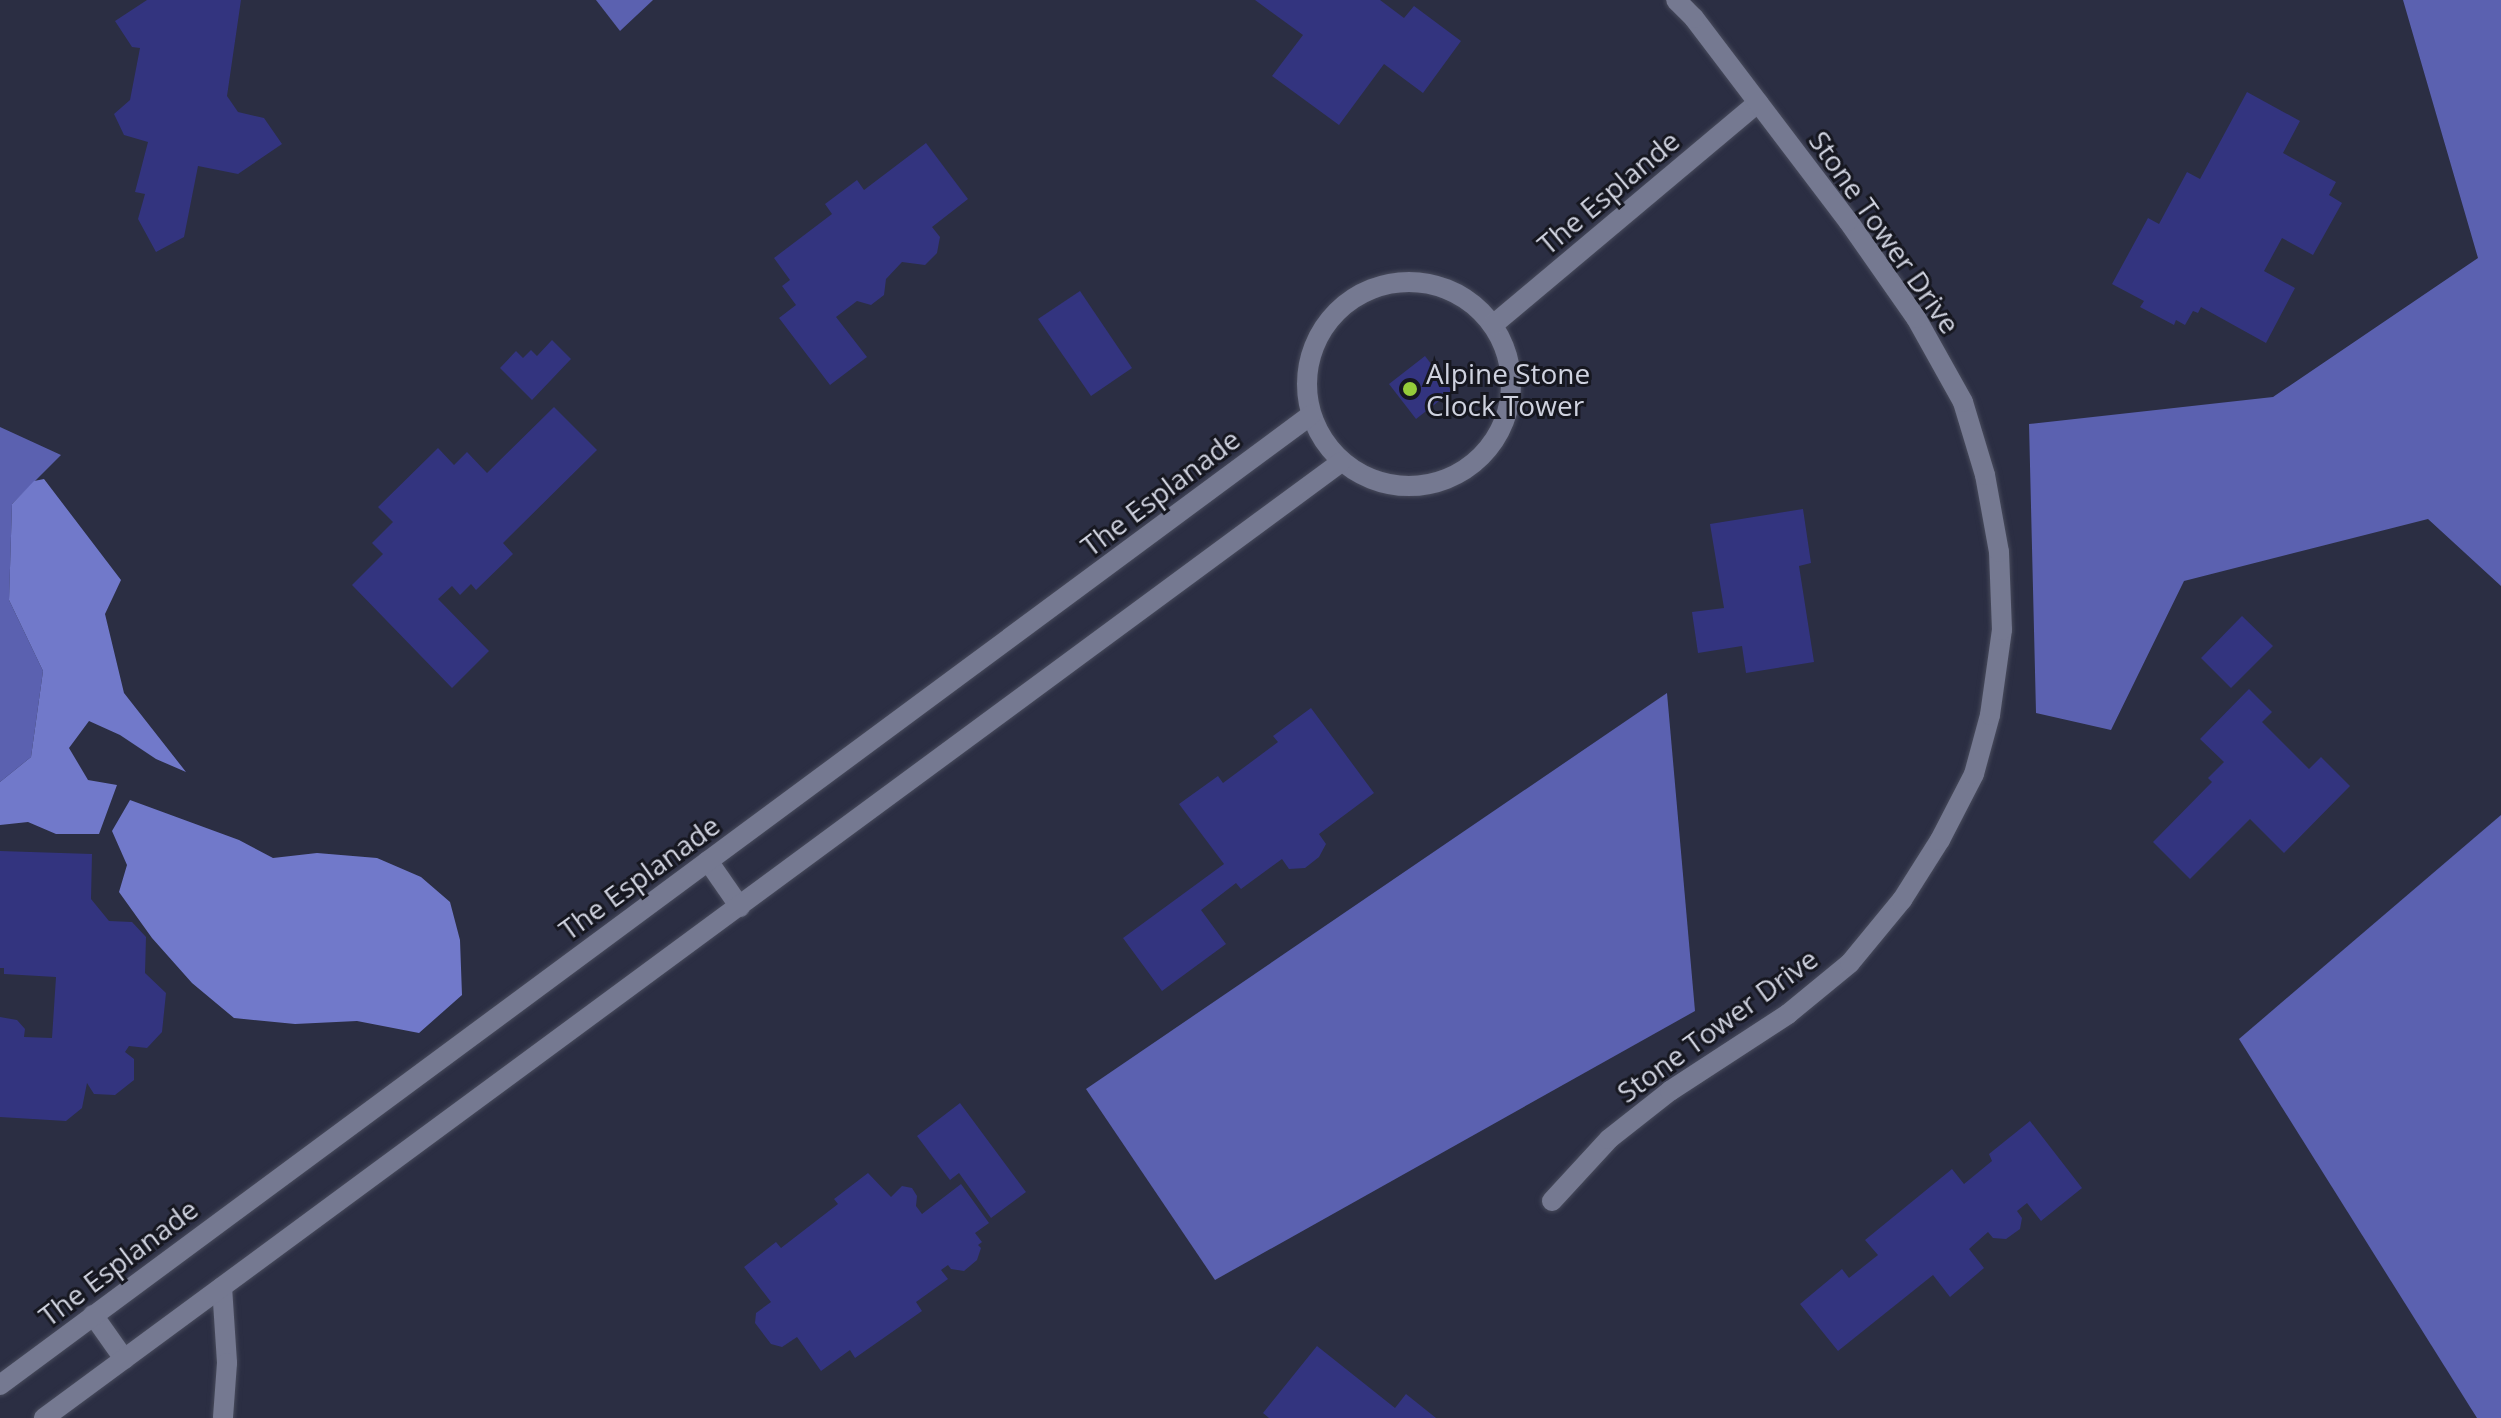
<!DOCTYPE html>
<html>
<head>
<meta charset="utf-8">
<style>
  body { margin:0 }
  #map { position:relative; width:2501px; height:1418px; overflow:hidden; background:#2b2e43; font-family:"Open Sans",sans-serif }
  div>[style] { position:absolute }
  .forest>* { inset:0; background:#5b61b0 }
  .water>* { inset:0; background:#7179ca }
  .building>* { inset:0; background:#33347f }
  .roads { filter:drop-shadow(0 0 2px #484b5c) drop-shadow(0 0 2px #484b5c) }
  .service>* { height:20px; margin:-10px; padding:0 10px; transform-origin:10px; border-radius:10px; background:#757991 }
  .minor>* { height:20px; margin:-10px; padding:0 10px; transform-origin:10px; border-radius:10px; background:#757991 }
  .minor>.ring { margin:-10px; padding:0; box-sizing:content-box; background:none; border:20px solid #757991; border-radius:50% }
  .dots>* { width:22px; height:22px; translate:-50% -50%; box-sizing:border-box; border:4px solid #161720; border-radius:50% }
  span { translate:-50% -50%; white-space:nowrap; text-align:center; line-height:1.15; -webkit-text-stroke:6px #161720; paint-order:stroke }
  .street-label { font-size:28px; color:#cfd2df }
  .poi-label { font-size:28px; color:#cfd2df }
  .left { translate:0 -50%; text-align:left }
</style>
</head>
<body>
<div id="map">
  <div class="forest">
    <i style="clip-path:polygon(596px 0,653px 0,620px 31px)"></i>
    <i style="clip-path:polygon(2403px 0,2501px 0,2501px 586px,2428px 519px,2184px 581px,2111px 730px,2036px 713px,2029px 424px,2273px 397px,2478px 258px)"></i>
    <i style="clip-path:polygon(0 427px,61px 455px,12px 504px,9px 600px,43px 671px,31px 757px,0 782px)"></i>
    <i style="clip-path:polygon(1667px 693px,1695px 1011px,1215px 1280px,1086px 1089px)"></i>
    <i style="clip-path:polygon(2501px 815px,2501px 1418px,2477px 1418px,2239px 1039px)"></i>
  </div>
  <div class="water">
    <i style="clip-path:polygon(44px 479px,121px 580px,105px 614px,124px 693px,186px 772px,156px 759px,120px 735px,89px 721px,69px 748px,88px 780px,117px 785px,99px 834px,56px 834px,28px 822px,0 825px,0 782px,31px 757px,43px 671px,9px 600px,12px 504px,34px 481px)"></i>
    <i style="clip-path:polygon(130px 800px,239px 840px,273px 858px,317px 853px,377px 858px,421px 877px,450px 902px,460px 940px,462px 995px,419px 1033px,357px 1021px,295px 1024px,234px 1018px,192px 983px,152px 938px,119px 892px,127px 865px,112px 831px)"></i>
  </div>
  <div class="building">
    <i style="clip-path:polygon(147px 0,241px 0,227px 96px,238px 112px,264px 118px,282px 144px,238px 174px,198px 166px,184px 237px,156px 252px,138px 219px,145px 194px,135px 192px,148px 142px,124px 135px,114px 114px,130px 100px,140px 48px,132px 47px,115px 21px)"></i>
    <i style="clip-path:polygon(1255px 0,1380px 0,1404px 18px,1414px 6px,1461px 41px,1423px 93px,1384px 64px,1339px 125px,1272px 76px,1303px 35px)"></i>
    <i style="clip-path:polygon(2247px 92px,2300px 121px,2283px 153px,2336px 182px,2329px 195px,2342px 203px,2313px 255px,2282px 238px,2264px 271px,2295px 288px,2266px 343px,2201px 307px,2198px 313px,2193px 311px,2185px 325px,2176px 320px,2174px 325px,2140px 307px,2144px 301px,2112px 284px,2148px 218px,2159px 224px,2187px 172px,2200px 179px)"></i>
    <i style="clip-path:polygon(926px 143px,968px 199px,932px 227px,940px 237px,937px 253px,925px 265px,902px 262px,886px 279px,884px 295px,871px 305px,857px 301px,836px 317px,867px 357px,830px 385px,779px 318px,796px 305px,782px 286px,790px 280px,774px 258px,832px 214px,825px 204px,857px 180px,864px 190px)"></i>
    <i style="clip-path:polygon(1080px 291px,1132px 368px,1091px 396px,1038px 319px)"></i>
    <i style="clip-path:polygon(552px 340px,571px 359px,532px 400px,500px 368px,516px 351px,523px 358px,531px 350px,537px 356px)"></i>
    <i style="clip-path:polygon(1425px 356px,1452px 391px,1416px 419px,1389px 384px)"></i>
    <i style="clip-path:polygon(554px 407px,597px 450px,503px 543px,513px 554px,476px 590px,471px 584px,460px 595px,452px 586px,438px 599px,489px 651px,452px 688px,352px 585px,383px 554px,372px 543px,393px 522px,378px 507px,438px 448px,454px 465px,467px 452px,487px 473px)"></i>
    <i style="clip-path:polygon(1803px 509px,1811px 563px,1799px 566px,1814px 662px,1746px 673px,1742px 646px,1698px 653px,1692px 612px,1724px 608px,1710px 524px)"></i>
    <i style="clip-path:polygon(2242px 616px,2273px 646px,2231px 688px,2201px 658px)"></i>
    <i style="clip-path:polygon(2249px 689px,2272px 712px,2262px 722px,2309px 769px,2321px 757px,2350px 786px,2284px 853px,2250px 819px,2190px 879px,2153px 842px,2212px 782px,2208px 778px,2224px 762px,2200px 739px)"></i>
    <i style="clip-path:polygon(1311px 708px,1374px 793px,1319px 834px,1326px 844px,1319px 857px,1305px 868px,1289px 869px,1282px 859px,1241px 889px,1236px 883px,1201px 910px,1226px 944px,1162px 991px,1123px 938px,1224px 864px,1179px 804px,1218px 776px,1223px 783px,1278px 742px,1273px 736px)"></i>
    <i style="clip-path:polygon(0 851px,92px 854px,91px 899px,109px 921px,132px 922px,146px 937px,145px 973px,166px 993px,162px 1032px,147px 1048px,129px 1046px,125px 1052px,134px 1059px,134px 1080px,115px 1095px,94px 1094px,87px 1083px,82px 1108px,66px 1121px,0 1117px,0 1017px,17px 1020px,25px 1029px,24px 1037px,52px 1038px,56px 977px,4px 974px,4px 968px,0 968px)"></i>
    <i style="clip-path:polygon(960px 1103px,1026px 1192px,991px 1218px,959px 1173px,950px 1180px,917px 1136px)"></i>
    <i style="clip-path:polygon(2030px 1121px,2082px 1188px,2041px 1221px,2027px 1203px,2017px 1211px,2022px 1218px,2020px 1229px,2006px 1239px,1993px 1238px,1988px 1232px,1969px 1249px,1984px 1268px,1950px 1297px,1933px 1275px,1838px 1351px,1800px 1304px,1842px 1269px,1849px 1278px,1878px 1255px,1865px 1240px,1952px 1169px,1964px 1184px,1992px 1161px,1989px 1154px)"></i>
    <i style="clip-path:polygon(868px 1173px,891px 1197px,902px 1186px,912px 1188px,917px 1196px,916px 1206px,922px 1214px,961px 1184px,989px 1223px,975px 1233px,982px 1242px,978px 1245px,981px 1248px,977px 1260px,964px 1271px,951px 1269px,948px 1265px,941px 1270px,948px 1279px,916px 1302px,922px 1311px,855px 1358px,850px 1350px,821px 1371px,797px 1337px,782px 1347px,771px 1344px,755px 1323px,756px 1313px,771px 1302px,744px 1267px,776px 1242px,781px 1248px,838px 1204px,834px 1199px)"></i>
    <i style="clip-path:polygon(1317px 1346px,1395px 1408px,1406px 1394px,1436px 1418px,1269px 1418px,1263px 1413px)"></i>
  </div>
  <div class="roads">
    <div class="service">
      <i style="left:708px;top:861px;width:56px;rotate:55.2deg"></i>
      <i style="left:222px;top:1287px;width:76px;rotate:86.2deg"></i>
      <i style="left:227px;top:1363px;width:55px;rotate:94.2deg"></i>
      <i style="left:93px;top:1315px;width:54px;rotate:54.8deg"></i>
    </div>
    <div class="minor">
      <i class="ring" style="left:1307px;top:282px;width:184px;height:184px"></i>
      <i style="left:1493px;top:325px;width:346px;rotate:-40deg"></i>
      <i style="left:1552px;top:1201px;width:84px;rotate:-47.4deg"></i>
      <i style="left:1609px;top:1139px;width:78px;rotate:-38.2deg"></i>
      <i style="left:1670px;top:1091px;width:141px;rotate:-33.1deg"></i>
      <i style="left:1788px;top:1014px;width:80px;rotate:-39.4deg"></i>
      <i style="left:1850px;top:963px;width:82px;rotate:-50.5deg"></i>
      <i style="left:1902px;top:900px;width:71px;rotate:-57.7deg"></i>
      <i style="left:1940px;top:840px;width:74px;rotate:-62.7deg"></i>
      <i style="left:1974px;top:774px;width:61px;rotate:-74.8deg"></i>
      <i style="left:1990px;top:715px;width:86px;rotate:-82deg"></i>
      <i style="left:2002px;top:630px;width:78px;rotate:-92.2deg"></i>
      <i style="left:1999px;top:552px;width:78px;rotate:-100.3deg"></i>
      <i style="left:1985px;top:475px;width:76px;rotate:-106.8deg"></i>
      <i style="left:1963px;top:402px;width:96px;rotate:-119.2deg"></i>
      <i style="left:1916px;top:318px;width:118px;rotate:-125deg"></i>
      <i style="left:1848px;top:221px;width:255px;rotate:-127.2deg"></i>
      <i style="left:1694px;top:18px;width:25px;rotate:-135deg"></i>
      <i style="left:0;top:1385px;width:1631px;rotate:-36.5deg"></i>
      <i style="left:44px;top:1418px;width:1611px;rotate:-36.39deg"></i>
    </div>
  </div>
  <div class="dots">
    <i style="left:1410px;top:389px;background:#95cc3a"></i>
  </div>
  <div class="street-label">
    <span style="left:1608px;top:192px;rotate:-40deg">The Esplande</span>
    <span style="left:1885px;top:232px;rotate:55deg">Stone Tower Drive</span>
    <span style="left:1160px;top:492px;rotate:-37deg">The Esplanade</span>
    <span style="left:639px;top:877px;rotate:-36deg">The Esplanade</span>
    <span style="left:1717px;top:1025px;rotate:-36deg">Stone Tower Drive</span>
    <span style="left:118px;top:1262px;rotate:-37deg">The Esplanade</span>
  </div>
  <div class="poi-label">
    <span class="left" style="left:1426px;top:389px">Alpine Stone<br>Clock Tower</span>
  </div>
</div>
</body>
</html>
